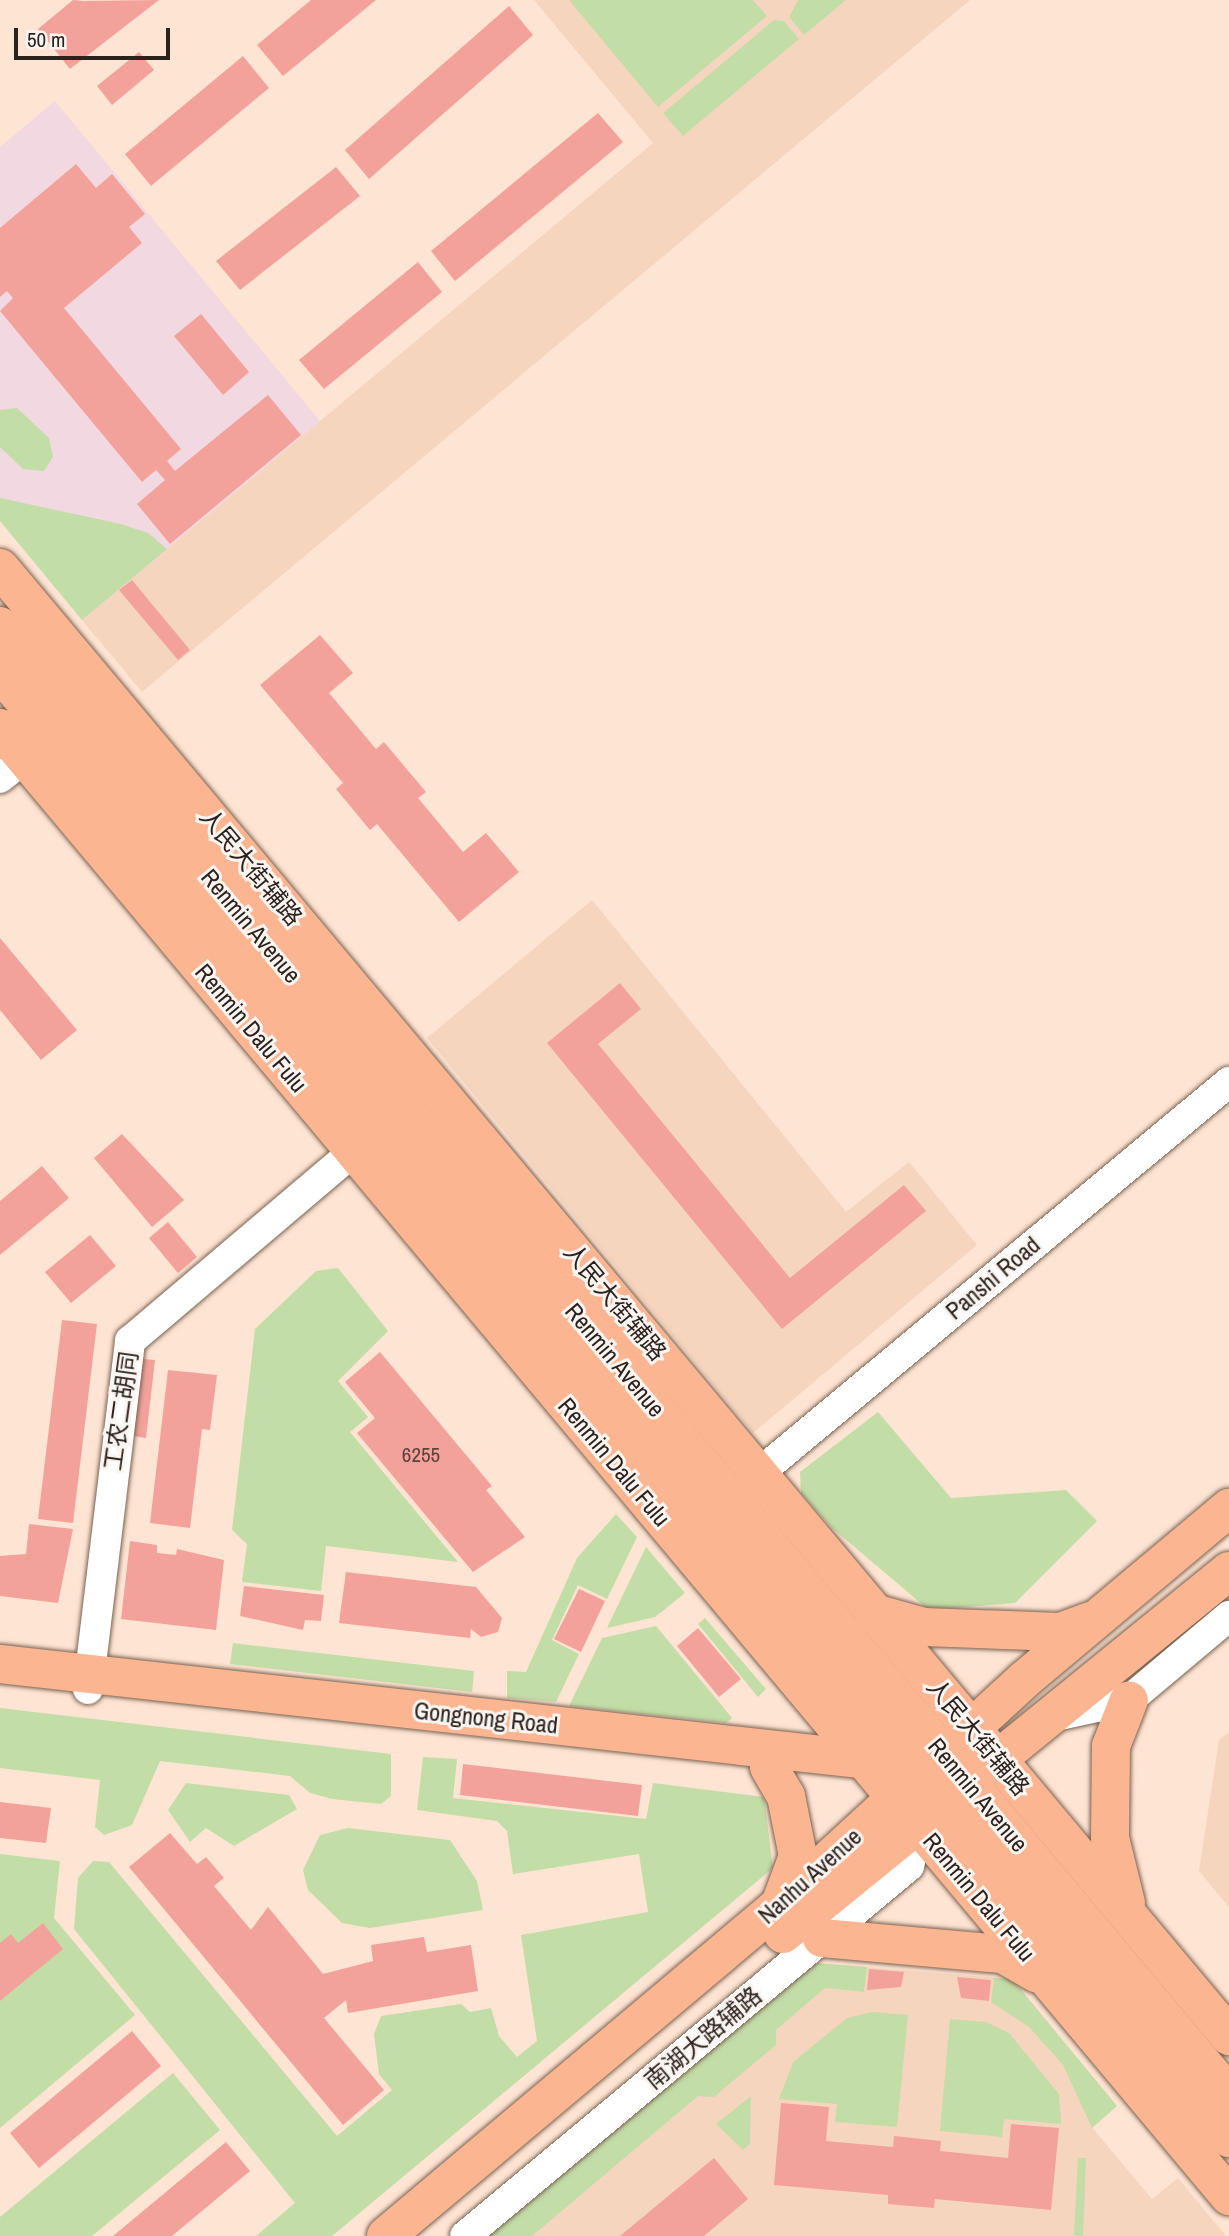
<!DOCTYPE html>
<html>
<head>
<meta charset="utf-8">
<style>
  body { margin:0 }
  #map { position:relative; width:1229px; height:2236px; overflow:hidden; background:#fee4d2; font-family:"Archivo Narrow","Noto Sans SC",sans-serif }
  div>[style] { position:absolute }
  .commercial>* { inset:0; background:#f1d8e1 }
  .built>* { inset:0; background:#f6d5bf }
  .green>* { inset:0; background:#c3dda7 }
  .building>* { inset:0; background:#f3a29b }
  .roads { filter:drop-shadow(0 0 2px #796252) drop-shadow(0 0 2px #796252) }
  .minor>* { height:30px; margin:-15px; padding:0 15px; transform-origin:15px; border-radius:15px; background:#fff }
  .major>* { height:38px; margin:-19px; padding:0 19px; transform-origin:19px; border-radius:19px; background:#fbb591 }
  span { translate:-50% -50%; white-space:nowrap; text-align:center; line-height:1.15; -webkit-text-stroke:6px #fbf5f2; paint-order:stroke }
  .number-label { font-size:21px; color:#5e423c }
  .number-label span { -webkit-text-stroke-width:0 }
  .street-label { font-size:24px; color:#2c221c }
  .scale { position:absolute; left:14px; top:28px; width:156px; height:32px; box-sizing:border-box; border:4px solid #2c221c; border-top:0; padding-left:9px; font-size:21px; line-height:24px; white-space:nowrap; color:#2c221c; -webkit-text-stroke:5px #fbf5f2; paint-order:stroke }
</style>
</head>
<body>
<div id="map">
  <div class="commercial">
    <i style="clip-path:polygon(55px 101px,320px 421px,82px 620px,0 521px,0 147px)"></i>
  </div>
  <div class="built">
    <i style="clip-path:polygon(534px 0,970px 0,142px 692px,82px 620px,653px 143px)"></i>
    <i style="clip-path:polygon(592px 900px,846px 1212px,909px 1162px,977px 1245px,753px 1433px,427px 1038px)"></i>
    <i style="clip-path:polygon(1229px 1732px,1229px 1907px,1199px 1871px,1219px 1740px)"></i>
    <i style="clip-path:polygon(814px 1963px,1012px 1979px,1117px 2106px,1092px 2127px,1105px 2143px,1152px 2199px,1178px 2178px,1226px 2236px,489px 2236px)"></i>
  </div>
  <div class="green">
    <i style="clip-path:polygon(569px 0,753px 0,767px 16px,658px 107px)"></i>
    <i style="clip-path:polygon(798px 0,846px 0,804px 35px,789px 17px)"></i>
    <i style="clip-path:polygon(774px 20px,784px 21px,799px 39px,683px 136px,663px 113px)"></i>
    <i style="clip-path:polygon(17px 408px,49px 438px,53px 457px,44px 471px,23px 469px,0 447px,0 410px)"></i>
    <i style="clip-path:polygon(0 498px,121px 524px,148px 533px,167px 549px,82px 620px,0 521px)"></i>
    <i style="clip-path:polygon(338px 1268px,388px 1331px,338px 1381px,368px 1417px,350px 1432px,458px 1562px,326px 1546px,321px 1591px,242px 1582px,247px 1544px,232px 1530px,255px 1329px,316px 1271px)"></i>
    <i style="clip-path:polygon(878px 1412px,951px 1498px,1066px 1490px,1097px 1521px,1015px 1603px,929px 1610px,832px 1528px,801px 1493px,800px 1472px)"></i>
    <i style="clip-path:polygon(616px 1514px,637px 1537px,607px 1599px,578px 1585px,552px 1640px,579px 1654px,556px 1702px,507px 1698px,507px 1671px,526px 1672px,577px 1558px)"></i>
    <i style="clip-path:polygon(646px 1547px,685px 1593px,655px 1617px,607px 1628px)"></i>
    <i style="clip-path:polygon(705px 1618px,766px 1689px,758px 1697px,698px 1624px)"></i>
    <i style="clip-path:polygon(656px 1626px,732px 1718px,726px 1723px,569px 1706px,602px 1638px)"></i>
    <i style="clip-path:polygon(233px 1643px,474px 1671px,472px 1692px,230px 1664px)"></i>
    <i style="clip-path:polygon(0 1708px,391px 1754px,391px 1796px,381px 1804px,332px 1799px,310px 1793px,290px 1776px,160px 1761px,132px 1825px,104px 1835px,95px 1827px,100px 1780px,0 1768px)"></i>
    <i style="clip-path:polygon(423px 1757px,457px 1759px,453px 1798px,646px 1819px,653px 1783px,764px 1797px,773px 1868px,332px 2236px,256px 2236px,295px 2203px,74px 1929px,78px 1878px,93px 1861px,109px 1862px,337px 2136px,392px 2090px,379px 2074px,374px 2034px,381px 2016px,461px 2004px,470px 2012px,491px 2008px,499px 2036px,517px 2057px,537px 2041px,521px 1935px,648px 1912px,639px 1854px,513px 1874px,507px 1831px,497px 1821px,417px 1810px)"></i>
    <i style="clip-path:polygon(186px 1783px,289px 1795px,297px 1809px,234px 1846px,206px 1828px,190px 1842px,168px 1810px)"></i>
    <i style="clip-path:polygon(348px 1828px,450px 1840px,477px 1881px,483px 1910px,370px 1928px,342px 1923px,308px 1890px,303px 1870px,320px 1835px)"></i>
    <i style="clip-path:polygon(0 1854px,60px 1861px,54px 1918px,135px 2015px,0 2128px)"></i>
    <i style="clip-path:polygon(814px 1963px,867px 1967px,864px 1992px,825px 1988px,776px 2030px,776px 2045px,714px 2097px,698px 2096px,532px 2236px,489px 2236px)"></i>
    <i style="clip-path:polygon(994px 1978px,1012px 1979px,1117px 2106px,1092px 2128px,1063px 2065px,1029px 2027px,991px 2002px)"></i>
    <i style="clip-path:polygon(872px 2012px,908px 2015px,897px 2127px,835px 2122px,837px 2104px,779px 2099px,793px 2062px,847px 2018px)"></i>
    <i style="clip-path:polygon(950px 2019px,986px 2022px,1009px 2033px,1059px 2094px,1061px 2124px,1004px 2119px,1002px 2137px,940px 2131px)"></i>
    <i style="clip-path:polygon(173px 2073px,220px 2130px,92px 2236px,0 2236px,0 2217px)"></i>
    <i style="clip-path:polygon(751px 2096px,750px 2144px,743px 2150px,716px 2124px)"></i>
    <i style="clip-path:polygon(1078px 2158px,1086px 2158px,1083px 2236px,1074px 2235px)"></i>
  </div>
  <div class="building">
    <i style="clip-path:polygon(73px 0,83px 1px,159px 0,70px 69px,38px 29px)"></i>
    <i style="clip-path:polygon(311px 0,376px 0,283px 76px,257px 45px)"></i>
    <i style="clip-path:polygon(509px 6px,533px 35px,369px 179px,345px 150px)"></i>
    <i style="clip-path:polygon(139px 52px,154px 70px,112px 105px,97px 86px)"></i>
    <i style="clip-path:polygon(243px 56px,269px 88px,151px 186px,125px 154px)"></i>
    <i style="clip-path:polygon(598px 113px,623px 142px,455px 281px,431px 251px)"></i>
    <i style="clip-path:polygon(76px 164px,96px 188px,112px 174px,145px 214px,129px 227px,142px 243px,64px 308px,181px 449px,167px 461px,175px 471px,268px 395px,301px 435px,170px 544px,137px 504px,165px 480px,156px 470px,142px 482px,0 311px,13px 298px,7px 291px,0 297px,0 228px)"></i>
    <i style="clip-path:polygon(336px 167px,360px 196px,240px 290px,216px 261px)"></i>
    <i style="clip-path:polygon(418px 262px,442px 292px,324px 389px,299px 360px)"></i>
    <i style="clip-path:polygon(201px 314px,249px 372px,223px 395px,174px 336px)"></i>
    <i style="clip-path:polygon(132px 580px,190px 650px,178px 660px,119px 590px)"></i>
    <i style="clip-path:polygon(320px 635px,353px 673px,329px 693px,376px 749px,384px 742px,426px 792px,418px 798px,463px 852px,486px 833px,519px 872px,459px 922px,377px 824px,370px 830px,336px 789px,343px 783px,260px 685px)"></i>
    <i style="clip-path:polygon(0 938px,77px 1030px,41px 1060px,0 1010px)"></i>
    <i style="clip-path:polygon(620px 983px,641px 1009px,598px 1044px,790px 1278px,904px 1185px,926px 1211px,782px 1329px,547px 1043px)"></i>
    <i style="clip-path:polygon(122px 1134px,184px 1200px,152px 1227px,94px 1158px)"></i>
    <i style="clip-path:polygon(42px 1166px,69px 1198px,0 1255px,0 1201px)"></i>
    <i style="clip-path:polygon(168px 1222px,197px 1257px,178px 1273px,149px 1238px)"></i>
    <i style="clip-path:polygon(90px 1235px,116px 1266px,71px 1303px,45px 1272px)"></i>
    <i style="clip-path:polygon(62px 1320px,97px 1324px,73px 1523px,38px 1519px)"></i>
    <i style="clip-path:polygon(380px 1352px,492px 1486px,486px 1490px,525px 1537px,473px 1572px,357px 1433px,375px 1418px,345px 1382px)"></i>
    <i style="clip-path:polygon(143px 1359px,155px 1360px,146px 1438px,133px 1436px)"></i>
    <i style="clip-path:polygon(168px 1370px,217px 1375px,210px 1430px,202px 1429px,190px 1528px,150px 1523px)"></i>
    <i style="clip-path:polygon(29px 1524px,73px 1529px,58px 1603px,0 1596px,0 1556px,26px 1554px)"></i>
    <i style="clip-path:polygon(130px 1541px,157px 1545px,157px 1553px,176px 1555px,177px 1549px,224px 1560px,216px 1630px,121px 1619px)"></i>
    <i style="clip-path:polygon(346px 1572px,476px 1587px,502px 1618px,498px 1632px,481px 1637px,471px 1629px,470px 1638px,339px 1623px)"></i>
    <i style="clip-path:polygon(244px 1586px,324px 1595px,321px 1621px,305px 1620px,303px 1630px,240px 1616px)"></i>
    <i style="clip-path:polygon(579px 1589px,605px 1601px,581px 1652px,554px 1639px)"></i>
    <i style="clip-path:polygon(698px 1628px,741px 1679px,719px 1697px,677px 1646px)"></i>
    <i style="clip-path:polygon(463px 1764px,642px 1785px,638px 1816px,460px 1795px)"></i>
    <i style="clip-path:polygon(0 1802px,51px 1808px,46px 1843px,0 1838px)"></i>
    <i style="clip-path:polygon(170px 1833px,197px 1864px,206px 1857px,224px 1878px,214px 1886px,251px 1930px,268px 1907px,323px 1974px,373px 1961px,371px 1945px,424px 1937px,427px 1952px,471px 1945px,478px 1991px,348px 2013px,346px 2000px,324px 2018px,384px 2090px,343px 2125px,129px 1867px)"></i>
    <i style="clip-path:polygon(43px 1923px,63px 1949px,0 2001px,0 1943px,11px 1934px,18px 1943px)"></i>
    <i style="clip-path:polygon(869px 1969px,904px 1972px,901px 1987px,867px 1990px)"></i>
    <i style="clip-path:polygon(957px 1977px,991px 1980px,989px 2001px,961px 1998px)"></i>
    <i style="clip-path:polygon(132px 2031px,161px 2066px,39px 2168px,10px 2133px)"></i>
    <i style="clip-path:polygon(781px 2103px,829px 2107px,826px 2141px,893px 2147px,894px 2136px,941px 2141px,940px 2151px,1008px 2158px,1011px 2124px,1059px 2128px,1051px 2210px,935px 2199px,934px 2208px,888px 2204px,888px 2195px,774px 2185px)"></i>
    <i style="clip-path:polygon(226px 2142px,250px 2171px,172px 2236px,113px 2236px)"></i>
    <i style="clip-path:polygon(714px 2158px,748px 2199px,704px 2236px,620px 2236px)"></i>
  </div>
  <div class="roads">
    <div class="minor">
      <i style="left:0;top:778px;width:32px;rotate:-39deg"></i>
      <i style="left:758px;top:1474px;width:613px;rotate:-39.77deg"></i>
      <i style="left:88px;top:1689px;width:351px;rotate:-83.1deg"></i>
      <i style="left:130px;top:1341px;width:294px;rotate:-40.3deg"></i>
      <i style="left:1055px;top:1716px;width:76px;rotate:-12.2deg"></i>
      <i style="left:1129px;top:1700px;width:131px;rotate:-40deg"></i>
      <i style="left:465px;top:2236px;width:578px;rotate:-39.81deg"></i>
      <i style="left:909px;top:1866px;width:42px;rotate:-76.3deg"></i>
    </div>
    <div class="major">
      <i style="left:0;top:568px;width:1915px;rotate:50.06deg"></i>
      <i style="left:0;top:626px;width:1915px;rotate:50.08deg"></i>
      <i style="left:0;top:672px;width:1913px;rotate:50.03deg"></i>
      <i style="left:0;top:728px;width:1915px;rotate:50.06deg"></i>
      <i style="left:874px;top:1613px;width:52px;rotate:15.6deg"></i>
      <i style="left:924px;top:1627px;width:136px;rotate:2.1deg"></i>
      <i style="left:1060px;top:1632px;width:32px;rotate:-20deg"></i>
      <i style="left:0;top:1664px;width:882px;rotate:6.31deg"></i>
      <i style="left:769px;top:1767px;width:34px;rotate:60deg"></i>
      <i style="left:786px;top:1796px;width:61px;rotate:78.7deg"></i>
      <i style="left:798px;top:1856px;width:49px;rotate:110.3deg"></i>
      <i style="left:1126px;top:1903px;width:67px;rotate:-103.8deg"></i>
      <i style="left:1110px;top:1838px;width:92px;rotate:-89.4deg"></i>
      <i style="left:1111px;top:1746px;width:49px;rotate:-68.6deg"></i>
      <i style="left:783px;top:1934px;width:575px;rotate:-39.14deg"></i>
      <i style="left:822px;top:1938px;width:182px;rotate:5.1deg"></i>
      <i style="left:1003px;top:1954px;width:39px;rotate:30deg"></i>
      <i style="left:386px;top:2236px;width:510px;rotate:-40.06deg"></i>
      <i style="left:776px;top:1908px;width:337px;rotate:-42.6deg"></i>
      <i style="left:1024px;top:1680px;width:268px;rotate:-40deg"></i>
    </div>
  </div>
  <div class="number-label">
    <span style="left:421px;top:1455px">6255</span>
  </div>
  <div class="street-label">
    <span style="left:251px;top:867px;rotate:50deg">人民大街辅路</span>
    <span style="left:251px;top:926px;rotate:50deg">Renmin Avenue</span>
    <span style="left:251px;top:1028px;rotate:50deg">Renmin Dalu Fulu</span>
    <span style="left:993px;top:1278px;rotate:-40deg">Panshi Road</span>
    <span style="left:615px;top:1302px;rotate:50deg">人民大街辅路</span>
    <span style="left:615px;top:1360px;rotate:50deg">Renmin Avenue</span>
    <span style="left:121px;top:1411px;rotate:-82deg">工农二胡同</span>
    <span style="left:614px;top:1462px;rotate:50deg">Renmin Dalu Fulu</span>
    <span style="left:486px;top:1718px;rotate:6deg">Gongnong Road</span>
    <span style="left:978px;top:1737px;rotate:50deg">人民大街辅路</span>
    <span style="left:978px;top:1795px;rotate:50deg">Renmin Avenue</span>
    <span style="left:810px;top:1876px;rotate:-42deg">Nanhu Avenue</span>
    <span style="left:979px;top:1897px;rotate:50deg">Renmin Dalu Fulu</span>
    <span style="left:703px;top:2038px;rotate:-40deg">南湖大路辅路</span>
  </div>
  <div class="scale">50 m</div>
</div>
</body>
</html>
